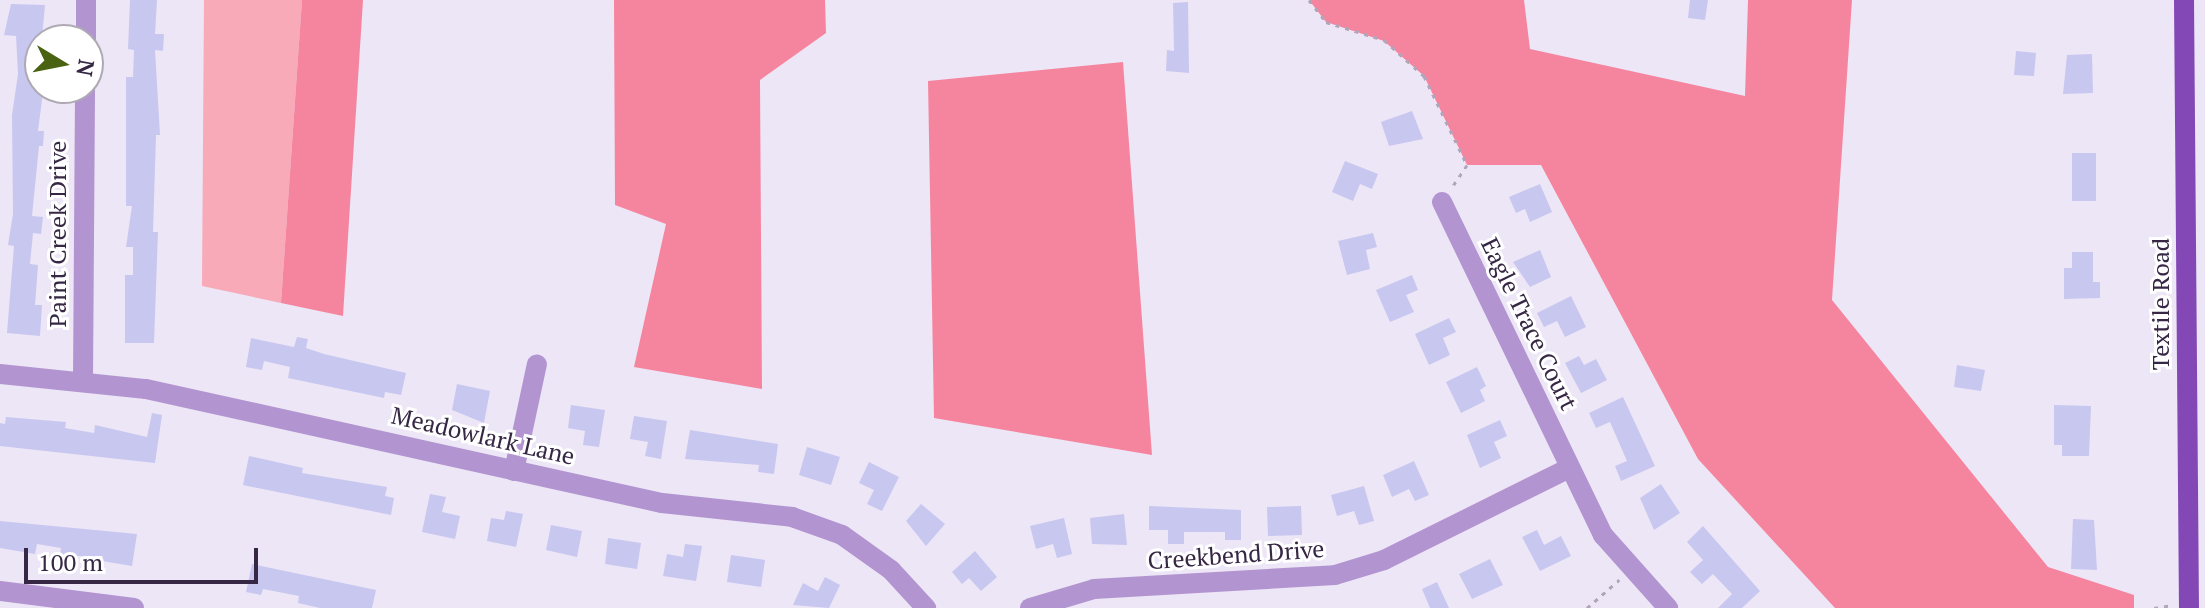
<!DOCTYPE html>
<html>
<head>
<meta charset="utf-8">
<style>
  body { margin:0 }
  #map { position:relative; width:2205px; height:608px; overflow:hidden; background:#ede6f6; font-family:"PT Serif",serif }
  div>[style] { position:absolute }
  .green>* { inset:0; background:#f8aab9 }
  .forest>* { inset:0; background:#f5859f }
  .building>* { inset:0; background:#c8c7ef }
  .path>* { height:3px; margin-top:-1.5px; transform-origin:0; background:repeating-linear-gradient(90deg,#b0a6ba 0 4px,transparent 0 10px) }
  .minor>* { height:20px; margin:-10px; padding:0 10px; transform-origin:10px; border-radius:10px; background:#b295d0 }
  .major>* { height:20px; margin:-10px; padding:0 10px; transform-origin:10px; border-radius:10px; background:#8348b5 }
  span { translate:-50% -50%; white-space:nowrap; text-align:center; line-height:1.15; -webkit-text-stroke:6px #fff; paint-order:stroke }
  .street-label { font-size:24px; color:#362744 }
  .north { position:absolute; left:24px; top:24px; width:80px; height:80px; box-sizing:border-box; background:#fff; border:2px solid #afa9b4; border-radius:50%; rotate:100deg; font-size:22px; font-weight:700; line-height:32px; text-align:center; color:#362744 }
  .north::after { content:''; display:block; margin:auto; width:28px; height:36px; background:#496312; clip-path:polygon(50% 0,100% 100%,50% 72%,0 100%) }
  .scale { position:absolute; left:24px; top:548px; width:234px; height:36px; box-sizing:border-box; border:4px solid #362744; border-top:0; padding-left:10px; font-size:24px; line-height:28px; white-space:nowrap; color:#362744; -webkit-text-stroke:6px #fff; paint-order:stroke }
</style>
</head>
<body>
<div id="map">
  <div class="green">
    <i style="clip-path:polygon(204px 0,302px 0,281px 303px,202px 286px)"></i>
  </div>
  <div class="forest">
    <i style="clip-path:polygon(302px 0,363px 0,343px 316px,281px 303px)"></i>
    <i style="clip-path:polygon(614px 0,825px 0,826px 33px,760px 80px,762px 389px,634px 367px,666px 224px,615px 205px)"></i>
    <i style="clip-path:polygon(1309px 0,1524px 0,1530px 49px,1745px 96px,1748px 0,1852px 0,1832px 300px,2048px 567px,2134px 595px,2134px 608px,1835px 608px,1698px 459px,1541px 165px,1467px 165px,1424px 76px,1384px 41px,1326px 22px)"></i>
    <i style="clip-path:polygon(1123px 62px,1152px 455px,934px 418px,928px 81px)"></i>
  </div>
  <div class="building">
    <i style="clip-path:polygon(130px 0,157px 0,155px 34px,164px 34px,163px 51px,155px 50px,160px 135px,156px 135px,153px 232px,158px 232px,154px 343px,125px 343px,125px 275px,133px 275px,133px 247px,126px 247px,132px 206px,126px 206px,126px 77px,133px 77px,134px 50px,128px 49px)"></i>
    <i style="clip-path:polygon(1690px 0,1708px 0,1705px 20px,1688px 18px)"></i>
    <i style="clip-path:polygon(1188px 2px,1189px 73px,1166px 71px,1167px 50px,1174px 51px,1173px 3px)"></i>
    <i style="clip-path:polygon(11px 4px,45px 5px,37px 91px,43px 92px,38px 131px,44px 131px,43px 146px,39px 146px,32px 216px,43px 217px,41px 234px,33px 233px,30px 264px,38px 265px,35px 305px,42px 305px,40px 336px,7px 333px,14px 246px,8px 245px,13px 214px,12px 115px,18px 74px,16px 36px,4px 35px)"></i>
    <i style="clip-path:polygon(2016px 51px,2036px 53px,2034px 76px,2014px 75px)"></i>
    <i style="clip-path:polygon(2092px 54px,2093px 93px,2063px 94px,2067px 55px)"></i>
    <i style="clip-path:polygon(1412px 111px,1423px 139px,1389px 146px,1381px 122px)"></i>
    <i style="clip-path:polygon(2072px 153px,2096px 153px,2096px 201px,2072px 201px)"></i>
    <i style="clip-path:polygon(1345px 161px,1378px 174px,1372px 189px,1360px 184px,1353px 201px,1332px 192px)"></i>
    <i style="clip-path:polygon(1540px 184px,1552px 212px,1530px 222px,1525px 209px,1516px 213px,1509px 197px)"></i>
    <i style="clip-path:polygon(1373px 233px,1377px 247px,1366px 250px,1370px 269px,1347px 275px,1338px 241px)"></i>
    <i style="clip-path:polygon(1540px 250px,1551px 277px,1530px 287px,1513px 262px)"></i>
    <i style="clip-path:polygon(2072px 252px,2093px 252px,2093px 282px,2100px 282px,2100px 298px,2064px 299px,2064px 268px,2072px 268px)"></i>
    <i style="clip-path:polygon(1412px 275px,1418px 290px,1406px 295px,1414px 312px,1390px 322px,1376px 290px)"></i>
    <i style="clip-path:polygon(1571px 296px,1586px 327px,1565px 337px,1557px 321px,1544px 327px,1537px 313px)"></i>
    <i style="clip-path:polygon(1449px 318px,1456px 332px,1443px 338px,1450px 355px,1429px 365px,1415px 334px)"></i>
    <i style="clip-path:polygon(297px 337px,308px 339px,306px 348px,324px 354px,406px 373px,401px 395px,385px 392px,384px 398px,288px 378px,290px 367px,264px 361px,262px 370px,246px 367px,251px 338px,294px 347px)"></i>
    <i style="clip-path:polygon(1579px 356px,1584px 365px,1596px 359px,1607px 380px,1581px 393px,1565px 363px)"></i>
    <i style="clip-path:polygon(1957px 365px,1985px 370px,1981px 391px,1954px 387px)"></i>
    <i style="clip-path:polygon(1477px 367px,1486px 386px,1480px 390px,1485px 401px,1461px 413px,1446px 382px)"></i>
    <i style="clip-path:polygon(457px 384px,490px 391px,484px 423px,452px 410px)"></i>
    <i style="clip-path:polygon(1623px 397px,1655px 466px,1621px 481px,1615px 466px,1627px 461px,1610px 422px,1596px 428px,1589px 413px)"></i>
    <i style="clip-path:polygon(571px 405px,605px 410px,599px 447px,583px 445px,585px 431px,568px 428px)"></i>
    <i style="clip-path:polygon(2054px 405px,2091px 406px,2089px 456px,2062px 456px,2062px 445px,2054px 445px)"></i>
    <i style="clip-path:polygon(152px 413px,162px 415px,155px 463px,0 446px,0 423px,5px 424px,6px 417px,66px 422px,65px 428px,94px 433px,95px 425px,147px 437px)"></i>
    <i style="clip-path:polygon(634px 416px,667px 421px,661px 459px,645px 456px,648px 442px,630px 439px)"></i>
    <i style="clip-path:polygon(1500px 420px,1507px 436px,1494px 442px,1501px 458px,1480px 468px,1467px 435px)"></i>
    <i style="clip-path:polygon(690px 430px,778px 444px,774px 474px,758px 472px,759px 465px,685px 459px)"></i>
    <i style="clip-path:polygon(807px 447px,840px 457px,831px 485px,799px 475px)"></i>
    <i style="clip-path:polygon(249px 456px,303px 468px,302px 473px,387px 487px,385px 496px,394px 498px,391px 515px,243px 485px)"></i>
    <i style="clip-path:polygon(1414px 461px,1429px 495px,1415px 501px,1409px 489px,1392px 497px,1383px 475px)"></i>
    <i style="clip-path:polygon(869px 462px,899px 477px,882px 511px,867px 504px,874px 490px,859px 483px)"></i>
    <i style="clip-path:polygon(1661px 484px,1680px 513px,1654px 530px,1640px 498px)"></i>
    <i style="clip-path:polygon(1364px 486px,1374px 521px,1359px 525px,1354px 511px,1337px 516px,1331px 495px)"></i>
    <i style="clip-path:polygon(430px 494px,446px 497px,442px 512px,460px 516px,455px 539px,422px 532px)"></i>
    <i style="clip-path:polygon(921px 504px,945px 524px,926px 546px,906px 521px)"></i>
    <i style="clip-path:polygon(1149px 506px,1241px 510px,1241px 540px,1225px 540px,1225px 532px,1184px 532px,1184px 544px,1168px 544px,1168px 530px,1149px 530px)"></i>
    <i style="clip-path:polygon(1301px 506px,1302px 535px,1268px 536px,1267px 507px)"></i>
    <i style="clip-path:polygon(506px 511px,523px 514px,516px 547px,487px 541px,491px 518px,504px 520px)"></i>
    <i style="clip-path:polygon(1124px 514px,1127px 545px,1092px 544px,1090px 518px)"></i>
    <i style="clip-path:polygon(1064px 518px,1072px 554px,1057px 558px,1053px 544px,1036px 549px,1030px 526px)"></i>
    <i style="clip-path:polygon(2073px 519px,2094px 520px,2097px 570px,2071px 569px)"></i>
    <i style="clip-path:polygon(0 521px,137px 534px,132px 566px,102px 561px,103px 556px,60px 556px,61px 548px,37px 544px,35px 554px,0 548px)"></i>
    <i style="clip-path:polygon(551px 525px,582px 531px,577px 557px,546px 550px)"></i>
    <i style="clip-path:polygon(1703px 526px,1760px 591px,1742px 608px,1718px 608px,1732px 594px,1713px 574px,1702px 584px,1690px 572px,1703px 560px,1687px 542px)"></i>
    <i style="clip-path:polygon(1537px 530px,1544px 545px,1561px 536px,1571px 556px,1540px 571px,1522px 537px)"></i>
    <i style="clip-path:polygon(608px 538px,641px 543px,637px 569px,605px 564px)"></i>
    <i style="clip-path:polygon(685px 544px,702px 546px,696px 581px,663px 576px,667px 554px,683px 557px)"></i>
    <i style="clip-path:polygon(975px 551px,997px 577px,981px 591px,969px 578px,962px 584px,952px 572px)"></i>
    <i style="clip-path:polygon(731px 555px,765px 560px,761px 587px,727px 582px)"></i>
    <i style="clip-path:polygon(1490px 559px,1503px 585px,1472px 599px,1459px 574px)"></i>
    <i style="clip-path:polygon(252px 564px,376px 590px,372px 608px,320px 608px,298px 603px,299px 596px,263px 589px,261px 595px,246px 592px)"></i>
    <i style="clip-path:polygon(825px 577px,840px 585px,829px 608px,793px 605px,803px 583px,818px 591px)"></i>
    <i style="clip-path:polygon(1437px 582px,1449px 608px,1430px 608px,1422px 589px)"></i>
  </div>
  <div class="path">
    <i style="left:1309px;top:0;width:28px;rotate:52deg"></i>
    <i style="left:1326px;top:22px;width:61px;rotate:17.2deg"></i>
    <i style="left:1384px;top:40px;width:54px;rotate:42deg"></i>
    <i style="left:1424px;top:76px;width:99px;rotate:64.2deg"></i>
    <i style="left:1467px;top:165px;width:27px;rotate:124deg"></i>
    <i style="left:1587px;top:608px;width:43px;rotate:-41.2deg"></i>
    <i style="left:2154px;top:608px;width:19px;rotate:-9deg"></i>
  </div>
  <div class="minor">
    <i style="left:86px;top:40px;width:40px;rotate:-90deg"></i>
    <i style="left:1442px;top:202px;width:370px;rotate:64.2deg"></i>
    <i style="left:1603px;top:535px;width:98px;rotate:48.3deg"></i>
    <i style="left:0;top:374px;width:147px;rotate:5.9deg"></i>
    <i style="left:146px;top:389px;width:528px;rotate:12.46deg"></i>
    <i style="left:662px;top:503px;width:131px;rotate:6.1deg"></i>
    <i style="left:792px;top:517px;width:53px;rotate:19.8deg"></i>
    <i style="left:842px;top:535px;width:60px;rotate:35.5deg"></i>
    <i style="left:891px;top:570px;width:52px;rotate:47.4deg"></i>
    <i style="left:83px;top:380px;width:292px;rotate:-89.6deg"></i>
    <i style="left:514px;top:471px;width:109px;rotate:-77.9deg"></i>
    <i style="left:0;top:591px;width:135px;rotate:7.2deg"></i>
    <i style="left:1030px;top:608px;width:67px;rotate:-16.5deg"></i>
    <i style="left:1094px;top:589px;width:241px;rotate:-3.3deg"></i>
    <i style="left:1335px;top:575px;width:51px;rotate:-17deg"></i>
    <i style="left:1384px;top:560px;width:207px;rotate:-26.4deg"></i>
  </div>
  <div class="major">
    <i style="left:2184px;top:0;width:608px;rotate:89.53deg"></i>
  </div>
  <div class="street-label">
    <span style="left:58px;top:234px;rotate:-90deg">Paint Creek Drive</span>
    <span style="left:2161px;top:304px;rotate:-90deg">Textile Road</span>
    <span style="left:1529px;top:324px;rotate:64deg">Eagle Trace Court</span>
    <span style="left:483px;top:436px;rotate:13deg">Meadowlark Lane</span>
    <span style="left:1236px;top:555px;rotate:-4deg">Creekbend Drive</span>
  </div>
  <div class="north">N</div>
  <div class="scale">100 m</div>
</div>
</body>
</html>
